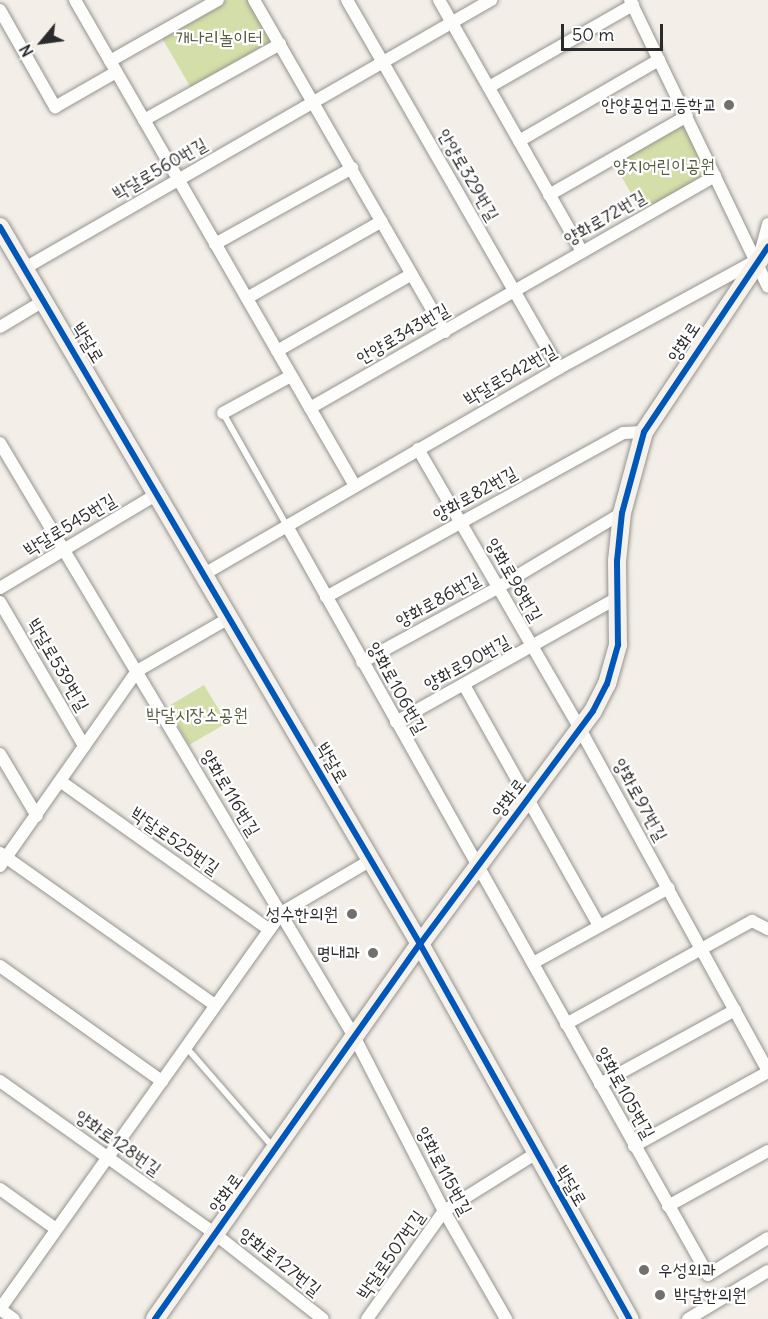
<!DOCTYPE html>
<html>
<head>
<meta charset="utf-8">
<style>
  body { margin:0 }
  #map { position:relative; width:768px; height:1319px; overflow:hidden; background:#f3efe8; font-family:Delius,"Poor Story",sans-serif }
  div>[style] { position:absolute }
  .green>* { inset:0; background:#d4dea8 }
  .roads { filter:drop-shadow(0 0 2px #969490) drop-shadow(0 0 2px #969490) }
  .lane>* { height:6px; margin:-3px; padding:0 3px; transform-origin:3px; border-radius:3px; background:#fdfdfc }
  .street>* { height:12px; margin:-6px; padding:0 6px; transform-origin:6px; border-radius:6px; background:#fdfdfc }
  .secondary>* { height:18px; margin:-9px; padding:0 9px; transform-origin:9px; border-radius:9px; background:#f5f2ed }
  .cycleway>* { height:6px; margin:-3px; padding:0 3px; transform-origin:3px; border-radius:3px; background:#0057b8 }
  .dots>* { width:16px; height:16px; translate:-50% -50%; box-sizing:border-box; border:3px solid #fff; border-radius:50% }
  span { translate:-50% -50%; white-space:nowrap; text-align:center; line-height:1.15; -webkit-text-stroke:4.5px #fff; paint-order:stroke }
  .park-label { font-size:18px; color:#565d41 }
  .poi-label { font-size:18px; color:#2b2b2b }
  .right { translate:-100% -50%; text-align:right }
  .left { translate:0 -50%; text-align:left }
  .street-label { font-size:18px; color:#2b2b2b }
  .north { position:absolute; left:12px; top:12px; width:60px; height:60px; -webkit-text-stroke:4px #fff; paint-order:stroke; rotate:241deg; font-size:16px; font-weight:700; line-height:24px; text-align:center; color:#2b2b2b }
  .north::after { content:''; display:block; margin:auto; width:21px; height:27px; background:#2b2b2b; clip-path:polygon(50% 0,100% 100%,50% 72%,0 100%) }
  .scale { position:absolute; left:561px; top:24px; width:102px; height:27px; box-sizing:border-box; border:3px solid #2b2b2b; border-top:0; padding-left:8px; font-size:18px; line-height:21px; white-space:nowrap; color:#2b2b2b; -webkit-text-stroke:4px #fff; paint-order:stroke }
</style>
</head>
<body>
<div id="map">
  <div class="green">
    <i style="clip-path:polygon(227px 0,250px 0,271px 37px,270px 42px,191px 88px,162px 38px)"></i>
    <i style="clip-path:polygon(682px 121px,707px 175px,642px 212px,613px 162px)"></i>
    <i style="clip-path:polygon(204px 685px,227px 723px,189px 745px,167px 707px)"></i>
  </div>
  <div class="roads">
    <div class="lane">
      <i style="left:223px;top:413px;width:130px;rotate:60.5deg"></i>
      <i style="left:186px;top:1047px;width:133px;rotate:49deg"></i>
    </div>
    <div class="street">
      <i style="left:75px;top:0;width:561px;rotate:60.05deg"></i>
      <i style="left:254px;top:0;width:383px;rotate:60.1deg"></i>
      <i style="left:347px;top:0;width:425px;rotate:60.1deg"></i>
      <i style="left:439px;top:0;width:290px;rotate:60.4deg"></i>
      <i style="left:630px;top:0;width:318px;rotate:64.3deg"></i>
      <i style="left:0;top:10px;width:112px;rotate:60.4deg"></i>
      <i style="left:55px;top:107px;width:70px;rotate:-29.8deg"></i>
      <i style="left:110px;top:61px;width:124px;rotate:-29.5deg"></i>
      <i style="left:489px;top:87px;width:166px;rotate:-29.7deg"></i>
      <i style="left:144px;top:120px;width:156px;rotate:-29.2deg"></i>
      <i style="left:519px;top:141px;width:162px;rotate:-30.1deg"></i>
      <i style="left:549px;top:195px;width:159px;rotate:-29.8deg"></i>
      <i style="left:215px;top:244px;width:157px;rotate:-29deg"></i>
      <i style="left:760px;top:254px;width:31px;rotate:-75deg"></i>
      <i style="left:25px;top:268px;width:538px;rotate:-29.9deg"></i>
      <i style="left:247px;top:298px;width:155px;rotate:-29.7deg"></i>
      <i style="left:0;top:327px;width:52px;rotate:-31deg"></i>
      <i style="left:277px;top:351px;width:155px;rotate:-29.7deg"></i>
      <i style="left:310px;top:408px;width:467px;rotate:-29.8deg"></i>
      <i style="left:223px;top:413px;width:77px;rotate:-28.6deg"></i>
      <i style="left:0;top:443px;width:693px;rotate:59.18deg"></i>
      <i style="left:355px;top:1038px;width:195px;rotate:62.8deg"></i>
      <i style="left:444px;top:1211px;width:125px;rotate:60.1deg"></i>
      <i style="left:418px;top:449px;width:323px;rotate:59.9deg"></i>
      <i style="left:580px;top:729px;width:390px;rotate:61.2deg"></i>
      <i style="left:287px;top:526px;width:859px;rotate:60.66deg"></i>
      <i style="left:708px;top:1275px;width:70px;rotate:-31.7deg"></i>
      <i style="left:206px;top:573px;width:408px;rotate:-30.1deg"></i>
      <i style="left:559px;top:368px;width:223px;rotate:-28.6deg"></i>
      <i style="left:0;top:588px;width:185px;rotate:-30.9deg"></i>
      <i style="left:326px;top:597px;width:339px;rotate:-28.9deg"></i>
      <i style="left:623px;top:433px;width:21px;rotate:-3deg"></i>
      <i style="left:0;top:602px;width:167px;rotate:59.7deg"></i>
      <i style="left:362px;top:662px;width:154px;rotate:-28.7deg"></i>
      <i style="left:497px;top:588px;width:146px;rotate:-31deg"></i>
      <i style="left:464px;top:685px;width:276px;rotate:60.7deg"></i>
      <i style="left:396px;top:722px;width:253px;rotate:-29.3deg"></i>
      <i style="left:0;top:754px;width:72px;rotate:59.2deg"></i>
      <i style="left:60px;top:781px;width:257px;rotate:35.4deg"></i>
      <i style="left:0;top:853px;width:263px;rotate:35.3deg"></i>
      <i style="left:0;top:866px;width:238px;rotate:-54.9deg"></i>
      <i style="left:137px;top:671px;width:108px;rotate:-29.9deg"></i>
      <i style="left:533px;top:963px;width:155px;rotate:-28.9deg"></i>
      <i style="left:0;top:966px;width:199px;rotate:35.4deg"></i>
      <i style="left:566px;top:1024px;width:213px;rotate:-29deg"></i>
      <i style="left:752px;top:921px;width:18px;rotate:27deg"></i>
      <i style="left:0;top:1081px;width:264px;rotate:35.4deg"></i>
      <i style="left:215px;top:1234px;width:137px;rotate:38.2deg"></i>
      <i style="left:600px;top:1084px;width:154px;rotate:-28.7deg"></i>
      <i style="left:634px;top:1146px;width:153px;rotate:-28.9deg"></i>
      <i style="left:0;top:1189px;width:69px;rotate:35.5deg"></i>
      <i style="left:668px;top:1206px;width:114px;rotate:-28.8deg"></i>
      <i style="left:0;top:1309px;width:486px;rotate:-54.6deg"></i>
      <i style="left:281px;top:913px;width:104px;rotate:-30.5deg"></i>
      <i style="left:0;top:1309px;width:17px;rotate:36deg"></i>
      <i style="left:367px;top:1319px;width:133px;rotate:-54.5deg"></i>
      <i style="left:444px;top:1211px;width:107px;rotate:-32.1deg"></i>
      <i style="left:688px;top:1319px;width:93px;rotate:-31deg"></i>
    </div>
    <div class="secondary">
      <i style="left:0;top:227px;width:831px;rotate:59.64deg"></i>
      <i style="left:420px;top:944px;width:430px;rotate:60.8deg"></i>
      <i style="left:155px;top:1319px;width:459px;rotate:-54.8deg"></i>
      <i style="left:420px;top:944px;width:290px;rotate:-53.4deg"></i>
      <i style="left:593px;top:711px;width:30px;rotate:-63deg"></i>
      <i style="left:607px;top:684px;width:41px;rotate:-74.2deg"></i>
      <i style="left:618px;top:645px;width:84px;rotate:-90.7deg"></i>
      <i style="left:617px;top:561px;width:48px;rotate:-84.1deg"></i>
      <i style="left:622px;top:513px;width:84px;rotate:-74.8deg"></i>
      <i style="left:644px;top:432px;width:223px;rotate:-56.2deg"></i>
    </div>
  </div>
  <div class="cycleway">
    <i style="left:0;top:227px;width:831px;rotate:59.64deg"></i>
    <i style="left:420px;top:944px;width:430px;rotate:60.8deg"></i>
    <i style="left:155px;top:1319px;width:459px;rotate:-54.8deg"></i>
    <i style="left:420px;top:944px;width:290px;rotate:-53.4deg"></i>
    <i style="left:593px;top:711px;width:30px;rotate:-63deg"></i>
    <i style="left:607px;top:684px;width:41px;rotate:-74.2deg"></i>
    <i style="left:618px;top:645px;width:84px;rotate:-90.7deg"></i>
    <i style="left:617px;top:561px;width:48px;rotate:-84.1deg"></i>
    <i style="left:622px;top:513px;width:84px;rotate:-74.8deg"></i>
    <i style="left:644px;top:432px;width:223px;rotate:-56.2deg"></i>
  </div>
  <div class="dots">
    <i style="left:729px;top:105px;background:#71706d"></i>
    <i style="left:352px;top:914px;background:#71706d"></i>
    <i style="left:373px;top:953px;background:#71706d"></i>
    <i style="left:644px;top:1270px;background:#71706d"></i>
    <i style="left:660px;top:1295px;background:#71706d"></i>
  </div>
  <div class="park-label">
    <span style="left:219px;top:38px">개나리놀이터</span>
    <span style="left:664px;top:166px">양지어린이공원</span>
    <span style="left:197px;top:715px">박달시장소공원</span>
  </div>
  <div class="poi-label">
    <span class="right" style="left:717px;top:105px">안양공업고등학교</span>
    <span class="right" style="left:338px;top:914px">성수한의원</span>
    <span class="right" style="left:360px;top:953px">명내과</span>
    <span class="left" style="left:658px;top:1270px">우성외과</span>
    <span class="left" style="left:674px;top:1295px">박달한의원</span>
  </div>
  <div class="street-label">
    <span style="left:160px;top:169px;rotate:-30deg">박달로560번길</span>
    <span style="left:468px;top:175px;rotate:60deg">안양로329번길</span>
    <span style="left:605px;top:218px;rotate:-30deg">양화로72번길</span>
    <span style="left:403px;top:334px;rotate:-30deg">안양로343번길</span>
    <span style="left:684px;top:342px;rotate:-57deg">양화로</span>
    <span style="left:88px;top:343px;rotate:59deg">박달로</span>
    <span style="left:510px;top:375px;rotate:-30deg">박달로542번길</span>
    <span style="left:475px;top:494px;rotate:-29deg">양화로82번길</span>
    <span style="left:70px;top:525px;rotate:-31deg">박달로545번길</span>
    <span style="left:514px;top:580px;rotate:60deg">양화로98번길</span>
    <span style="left:438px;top:600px;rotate:-29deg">양화로86번길</span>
    <span style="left:467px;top:663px;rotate:-29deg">양화로90번길</span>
    <span style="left:58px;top:665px;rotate:60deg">박달로539번길</span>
    <span style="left:397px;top:688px;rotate:61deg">양화로106번길</span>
    <span style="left:332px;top:763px;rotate:60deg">박달로</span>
    <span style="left:230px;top:793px;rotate:59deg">양화로116번길</span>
    <span style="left:509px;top:798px;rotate:-53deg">양화로</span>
    <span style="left:640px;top:800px;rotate:61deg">양화로97번길</span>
    <span style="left:175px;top:841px;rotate:35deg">박달로525번길</span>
    <span style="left:625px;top:1093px;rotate:61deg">양화로105번길</span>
    <span style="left:118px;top:1143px;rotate:35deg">양화로128번길</span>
    <span style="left:444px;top:1171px;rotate:62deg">양화로115번길</span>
    <span style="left:571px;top:1186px;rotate:60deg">박달로</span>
    <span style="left:226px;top:1193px;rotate:-54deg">양화로</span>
    <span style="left:391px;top:1255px;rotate:-55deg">박달로507번길</span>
    <span style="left:280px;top:1262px;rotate:38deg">양화로127번길</span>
  </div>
  <div class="north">N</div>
  <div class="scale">50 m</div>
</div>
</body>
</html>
